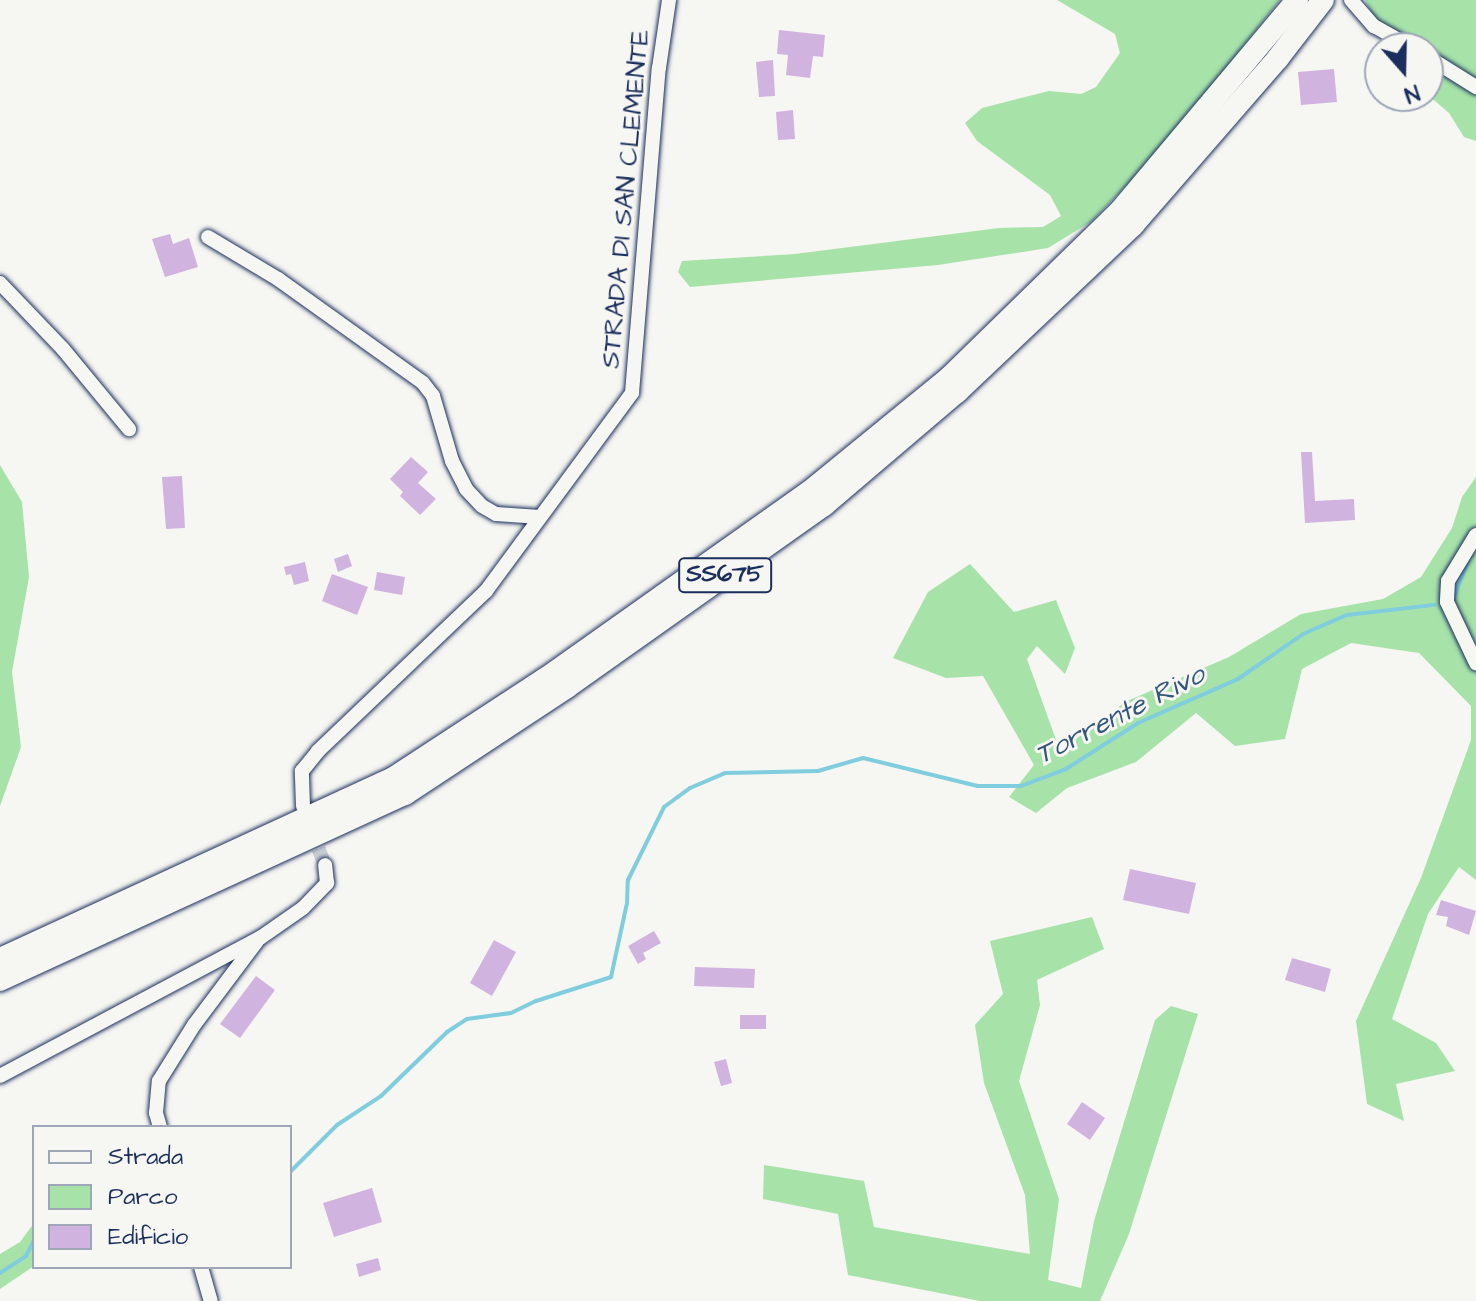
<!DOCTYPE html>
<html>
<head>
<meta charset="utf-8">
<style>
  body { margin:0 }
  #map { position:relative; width:1476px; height:1301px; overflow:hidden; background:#f6f6f2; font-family:"Architects Daughter",sans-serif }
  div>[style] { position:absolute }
  .green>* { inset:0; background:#a7e3a9 }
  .stream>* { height:4px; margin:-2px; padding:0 2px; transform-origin:2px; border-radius:2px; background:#7fcddd }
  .building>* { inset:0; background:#d1b3e0 }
  .minor-tunnel>* { height:14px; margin-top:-7px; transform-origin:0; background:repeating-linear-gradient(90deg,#caced4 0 14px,transparent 0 21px) }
  .roads { filter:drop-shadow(0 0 2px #1b2f5e) drop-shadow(0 0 2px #1b2f5e) }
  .minor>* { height:14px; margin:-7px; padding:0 7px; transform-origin:7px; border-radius:7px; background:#f6f6f2 }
  .trunk>* { height:22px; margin:-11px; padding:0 11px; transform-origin:11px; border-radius:11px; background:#f6f6f2 }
  span { translate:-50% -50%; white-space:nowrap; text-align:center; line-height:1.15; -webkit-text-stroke:6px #f6f6f2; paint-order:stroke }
  .shield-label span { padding:2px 6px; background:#f6f6f2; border:2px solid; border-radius:6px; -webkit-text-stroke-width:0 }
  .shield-label { font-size:24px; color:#1b2f5e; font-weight:700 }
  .street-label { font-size:26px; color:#1b2f5e }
  .water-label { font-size:28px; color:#34567e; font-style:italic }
  .legend { position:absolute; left:32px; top:1125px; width:260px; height:144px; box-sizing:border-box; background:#f6f6f2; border:2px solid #9ea6b7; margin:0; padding:10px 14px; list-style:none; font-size:24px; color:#1b2f5e }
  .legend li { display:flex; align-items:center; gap:16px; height:40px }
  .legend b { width:40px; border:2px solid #9ea6b7 }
  .north { position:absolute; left:1364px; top:32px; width:80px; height:80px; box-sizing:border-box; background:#f6f6f2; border:2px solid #9ea6b7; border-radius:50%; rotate:160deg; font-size:22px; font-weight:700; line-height:32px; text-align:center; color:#1b2f5e }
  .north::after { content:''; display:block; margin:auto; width:28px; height:36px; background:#1b2f5e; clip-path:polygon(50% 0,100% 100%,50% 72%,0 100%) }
</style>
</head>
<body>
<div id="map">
  <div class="green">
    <i style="clip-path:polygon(1057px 0,1280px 0,1167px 143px,1092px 221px,1048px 248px,938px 265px,690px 287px,678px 272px,682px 261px,795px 254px,999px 228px,1043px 227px,1061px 216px,1050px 195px,977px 141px,965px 123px,982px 108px,1049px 91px,1081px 94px,1096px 87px,1120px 53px,1115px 34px)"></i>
    <i style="clip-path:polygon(1365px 0,1476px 0,1476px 141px,1464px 137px,1449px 113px,1428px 95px,1428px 48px,1389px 48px)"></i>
    <i style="clip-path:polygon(0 465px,22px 502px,29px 577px,12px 672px,21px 747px,0 806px)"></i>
    <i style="clip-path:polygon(1476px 477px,1476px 880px,1459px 867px,1428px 914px,1392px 1019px,1436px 1043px,1455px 1071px,1396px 1084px,1404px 1121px,1367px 1104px,1356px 1021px,1421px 878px,1471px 740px,1471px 706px,1419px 653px,1351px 643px,1302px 669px,1285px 739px,1235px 746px,1196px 713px,1136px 762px,1067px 788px,1036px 813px,1009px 797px,1034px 765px,983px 676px,946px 678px,893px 658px,928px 592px,970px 564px,1014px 612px,1056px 600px,1075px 648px,1065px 674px,1037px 646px,1027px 659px,1060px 751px,1125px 702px,1229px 657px,1301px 614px,1383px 599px,1421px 577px,1452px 528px,1462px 497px)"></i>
    <i style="clip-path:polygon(1092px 917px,1104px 949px,1037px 980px,1040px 1005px,1019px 1081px,1059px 1199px,1048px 1280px,1081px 1288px,1094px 1221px,1155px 1020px,1171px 1006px,1198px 1014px,1129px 1234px,1100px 1301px,980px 1301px,848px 1275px,838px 1214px,763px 1199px,764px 1165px,864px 1181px,874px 1227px,1030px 1254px,1025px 1195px,984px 1083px,975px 1025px,1003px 994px,990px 941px)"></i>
    <i style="clip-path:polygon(34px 1223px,34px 1266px,0 1289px,0 1254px,20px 1242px)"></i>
  </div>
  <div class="stream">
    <i style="left:1453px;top:600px;width:42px;rotate:-69deg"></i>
    <i style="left:290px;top:1172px;width:66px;rotate:-45deg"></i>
    <i style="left:337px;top:1125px;width:53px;rotate:-33.4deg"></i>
    <i style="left:381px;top:1096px;width:92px;rotate:-44.1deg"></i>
    <i style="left:447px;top:1032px;width:24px;rotate:-33deg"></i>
    <i style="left:467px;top:1019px;width:44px;rotate:-7.8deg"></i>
    <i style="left:511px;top:1013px;width:28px;rotate:-26deg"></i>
    <i style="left:536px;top:1001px;width:79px;rotate:-17.7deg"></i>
    <i style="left:611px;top:977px;width:76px;rotate:-77.8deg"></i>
    <i style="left:627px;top:903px;width:23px;rotate:-88deg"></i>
    <i style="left:628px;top:880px;width:81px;rotate:-63.7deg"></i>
    <i style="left:664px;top:807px;width:32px;rotate:-36deg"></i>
    <i style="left:690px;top:788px;width:38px;rotate:-23deg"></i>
    <i style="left:725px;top:773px;width:93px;rotate:-1.2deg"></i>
    <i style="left:818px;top:771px;width:47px;rotate:-16.1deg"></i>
    <i style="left:863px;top:758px;width:118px;rotate:13.7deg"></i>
    <i style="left:978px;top:786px;width:43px"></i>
    <i style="left:1021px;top:786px;width:48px;rotate:-20.7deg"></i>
    <i style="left:1066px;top:769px;width:85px;rotate:-32.6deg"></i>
    <i style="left:1138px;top:723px;width:109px;rotate:-23.7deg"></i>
    <i style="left:1238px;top:679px;width:79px;rotate:-34.7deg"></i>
    <i style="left:1303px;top:634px;width:48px;rotate:-23.4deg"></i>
    <i style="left:1347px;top:615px;width:88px;rotate:-6.6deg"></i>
    <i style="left:0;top:1273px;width:31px;rotate:-33deg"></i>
    <i style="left:26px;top:1256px;width:18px;rotate:-63deg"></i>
  </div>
  <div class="building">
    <i style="clip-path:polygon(779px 30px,825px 35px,823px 57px,813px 56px,810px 78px,786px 75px,788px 55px,777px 54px)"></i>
    <i style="clip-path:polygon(773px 60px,775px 96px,759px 97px,756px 62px)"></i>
    <i style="clip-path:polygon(1334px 69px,1337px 102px,1301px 105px,1298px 72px)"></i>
    <i style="clip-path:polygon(793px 110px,795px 139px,778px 140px,776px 112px)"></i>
    <i style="clip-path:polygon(170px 234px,173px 244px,189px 238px,198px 267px,165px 277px,152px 239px)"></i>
    <i style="clip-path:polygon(1301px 452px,1312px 452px,1315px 501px,1354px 499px,1355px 520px,1305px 523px)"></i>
    <i style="clip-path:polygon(411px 457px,428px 472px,418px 483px,436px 499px,420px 515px,400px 496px,403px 492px,390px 479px)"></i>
    <i style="clip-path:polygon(182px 476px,185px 528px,166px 529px,162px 477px)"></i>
    <i style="clip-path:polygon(348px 554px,352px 566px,338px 572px,334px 559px)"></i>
    <i style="clip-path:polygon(305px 562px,309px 581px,294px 585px,291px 574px,286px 575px,284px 567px)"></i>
    <i style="clip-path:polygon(377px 572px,405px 577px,402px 595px,374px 590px)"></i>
    <i style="clip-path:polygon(332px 574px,368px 587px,357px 615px,322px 601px)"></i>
    <i style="clip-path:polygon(1130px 869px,1196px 883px,1189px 914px,1123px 900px)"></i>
    <i style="clip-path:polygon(1441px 900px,1476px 911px,1469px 935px,1446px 926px,1448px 917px,1436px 915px)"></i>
    <i style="clip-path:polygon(654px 931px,661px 943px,643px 953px,646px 959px,638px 964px,628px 946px)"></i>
    <i style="clip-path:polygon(494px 940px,516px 952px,492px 996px,470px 983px)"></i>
    <i style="clip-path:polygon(1292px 958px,1331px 969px,1325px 992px,1285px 980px)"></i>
    <i style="clip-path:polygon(695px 967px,755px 969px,754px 988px,694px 986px)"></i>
    <i style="clip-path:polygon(256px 976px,275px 990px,240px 1038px,220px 1024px)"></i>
    <i style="clip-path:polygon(740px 1015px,766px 1015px,766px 1029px,740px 1029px)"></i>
    <i style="clip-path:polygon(726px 1059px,732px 1083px,721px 1086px,714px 1062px)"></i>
    <i style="clip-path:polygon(1082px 1102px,1105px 1118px,1090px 1140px,1067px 1124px)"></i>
    <i style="clip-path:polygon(372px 1188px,382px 1222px,334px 1237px,323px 1203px)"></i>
    <i style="clip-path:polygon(378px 1258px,381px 1270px,359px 1277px,356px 1264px)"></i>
  </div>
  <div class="minor-tunnel">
    <i style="left:311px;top:829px;width:39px;rotate:69deg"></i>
  </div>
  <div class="roads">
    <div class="minor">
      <i style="left:1351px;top:0;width:35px;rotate:49deg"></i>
      <i style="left:1374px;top:26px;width:45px;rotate:29.4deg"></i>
      <i style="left:1428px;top:57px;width:57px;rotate:32deg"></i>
      <i style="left:208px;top:237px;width:82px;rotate:31deg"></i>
      <i style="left:278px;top:279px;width:178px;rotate:35.6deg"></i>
      <i style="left:423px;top:383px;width:16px;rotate:52deg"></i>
      <i style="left:433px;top:396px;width:68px;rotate:73.7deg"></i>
      <i style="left:452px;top:461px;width:31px;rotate:63deg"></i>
      <i style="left:466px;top:489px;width:23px;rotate:47deg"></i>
      <i style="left:482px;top:506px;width:16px;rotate:30deg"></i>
      <i style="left:496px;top:514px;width:44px;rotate:3.9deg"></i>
      <i style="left:0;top:283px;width:91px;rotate:46.3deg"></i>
      <i style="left:63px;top:349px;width:104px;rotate:50.5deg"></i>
      <i style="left:1476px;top:535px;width:54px;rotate:121.3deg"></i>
      <i style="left:1448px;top:581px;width:21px;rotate:93deg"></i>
      <i style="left:1447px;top:602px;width:68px;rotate:64.6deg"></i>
      <i style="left:303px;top:806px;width:35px;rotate:-92deg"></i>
      <i style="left:302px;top:771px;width:26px;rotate:-51deg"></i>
      <i style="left:318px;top:751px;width:232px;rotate:-43.6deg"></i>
      <i style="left:486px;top:591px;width:246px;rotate:-53.6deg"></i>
      <i style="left:632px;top:393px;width:326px;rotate:-85.3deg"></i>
      <i style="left:659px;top:68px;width:69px;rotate:-81.6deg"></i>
      <i style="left:0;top:1076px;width:294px;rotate:-28deg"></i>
      <i style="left:260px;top:938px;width:52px;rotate:-34.9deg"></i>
      <i style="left:303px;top:908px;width:35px;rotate:-46deg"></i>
      <i style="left:327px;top:883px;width:18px;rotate:-96deg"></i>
      <i style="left:160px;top:1127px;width:15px;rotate:-106deg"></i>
      <i style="left:156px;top:1113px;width:32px;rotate:-85deg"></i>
      <i style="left:159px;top:1081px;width:66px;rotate:-58deg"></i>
      <i style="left:194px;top:1025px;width:105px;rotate:-53.1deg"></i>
      <i style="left:201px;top:1267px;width:35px;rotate:74deg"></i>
    </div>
    <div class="trunk">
      <i style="left:0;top:959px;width:431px;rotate:-24.7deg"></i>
      <i style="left:392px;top:779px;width:183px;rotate:-33.2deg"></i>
      <i style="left:545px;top:679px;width:322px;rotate:-35.3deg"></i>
      <i style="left:808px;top:493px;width:183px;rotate:-39.2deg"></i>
      <i style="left:950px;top:377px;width:239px;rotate:-44.3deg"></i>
      <i style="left:1121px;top:210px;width:274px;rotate:-50deg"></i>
      <i style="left:0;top:980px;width:446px;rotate:-24.7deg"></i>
      <i style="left:405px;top:794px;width:194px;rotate:-33.4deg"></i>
      <i style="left:567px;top:687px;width:315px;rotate:-35.3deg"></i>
      <i style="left:824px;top:505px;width:175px;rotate:-40.4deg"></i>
      <i style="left:957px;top:392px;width:243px;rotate:-43.5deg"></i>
      <i style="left:1133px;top:225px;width:221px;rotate:-49deg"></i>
      <i style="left:1278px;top:58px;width:73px;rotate:-52.2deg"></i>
    </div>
  </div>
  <div class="shield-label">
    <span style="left:725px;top:575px">SS675</span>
  </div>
  <div class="street-label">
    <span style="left:626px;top:199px;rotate:-85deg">STRADA DI SAN CLEMENTE</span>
  </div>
  <div class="water-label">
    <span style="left:1120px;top:715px;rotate:-27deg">Torrente Rivo</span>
  </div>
  <ul class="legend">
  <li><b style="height:10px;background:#f6f6f2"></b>Strada</li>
  <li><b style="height:22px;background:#a7e3a9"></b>Parco</li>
  <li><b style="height:22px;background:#d1b3e0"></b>Edificio</li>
  </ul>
  <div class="north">N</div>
</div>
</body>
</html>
